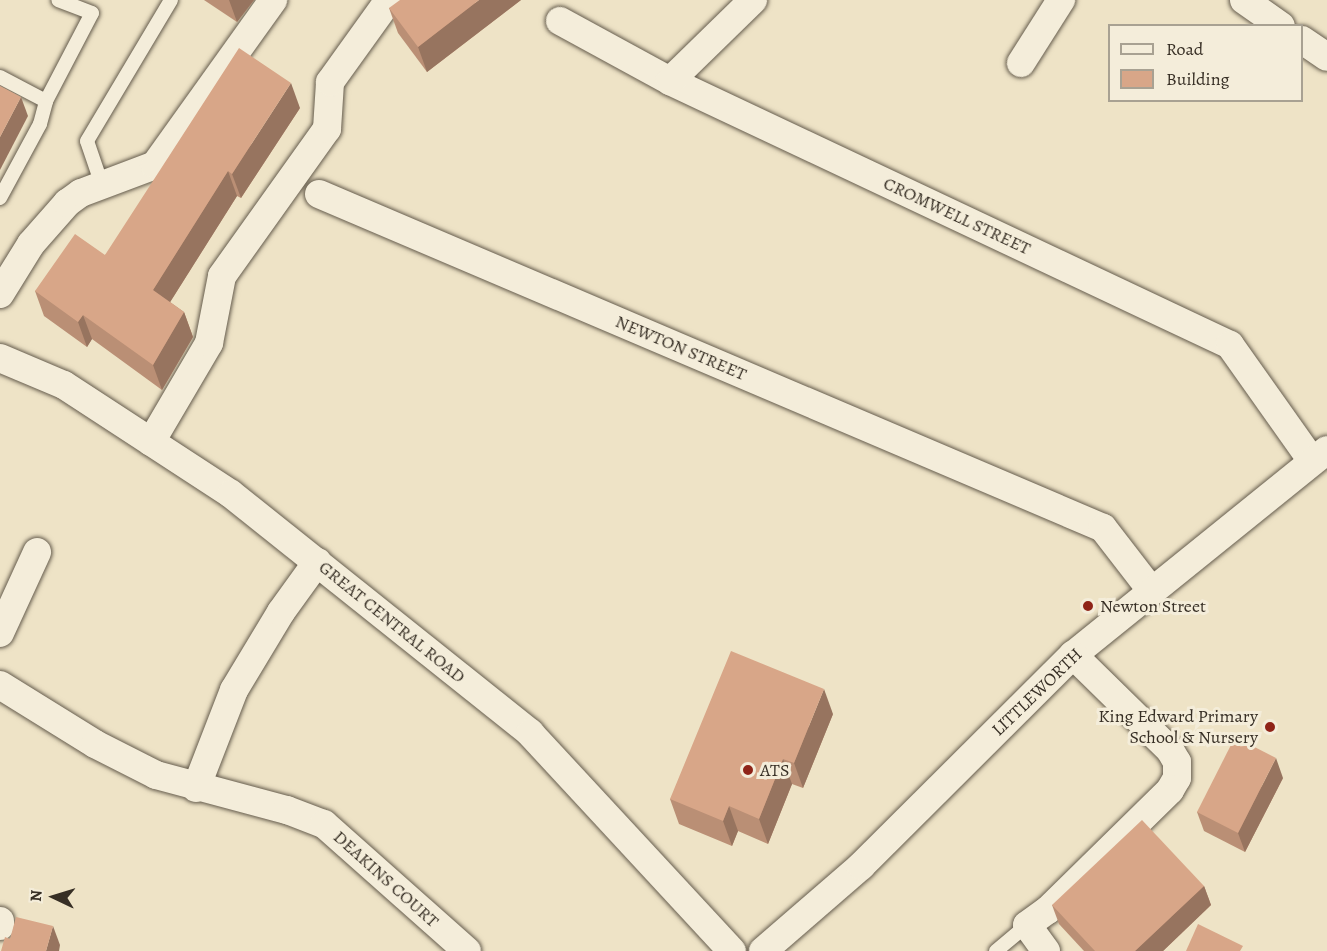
<!DOCTYPE html>
<html>
<head>
<meta charset="utf-8">
<style>
  body { margin:0 }
  #map { position:relative; width:1327px; height:951px; overflow:hidden; background:#eee3c6; font-family:Alegreya,serif }
  div>[style] { position:absolute }
  .roads { filter:drop-shadow(0 0 2px #655c4d) drop-shadow(0 0 2px #655c4d) }
  .service>* { height:14px; margin:-7px; padding:0 7px; transform-origin:7px; border-radius:7px; background:#f4edda }
  .minor>* { height:28px; margin:-14px; padding:0 14px; transform-origin:14px; border-radius:14px; background:#f4edda }
  .wall>* { inset:0; background:#ba8f75 }
  .shaded-wall>* { inset:0; background:#97745f }
  .building>* { inset:0; background:#d8a688 }
  .dots>* { width:16px; height:16px; translate:-50% -50%; box-sizing:border-box; border:3px solid #f4edda; border-radius:50% }
  span { translate:-50% -50%; white-space:nowrap; text-align:center; line-height:1.15; -webkit-text-stroke:6px #f4edda; paint-order:stroke }
  .street-label { font-size:18px; color:#372f25 }
  .poi-label { font-size:18px; color:#372f25 }
  .left { translate:0 -50%; text-align:left }
  .right { translate:-100% -50%; text-align:right }
  .legend { position:absolute; left:1108px; top:24px; width:195px; height:78px; box-sizing:border-box; background:#f4edda; border:2px solid #a8a192; margin:0; padding:8px 10px; list-style:none; font-size:18px; color:#372f25 }
  .legend li { display:flex; align-items:center; gap:12px; height:30px }
  .legend b { width:30px; border:2px solid #a8a192 }
  .north { position:absolute; left:24px; top:867px; width:60px; height:60px; -webkit-text-stroke:4px #f4edda; paint-order:stroke; rotate:274deg; font-size:16px; font-weight:700; line-height:24px; text-align:center; color:#372f25 }
  .north::after { content:''; display:block; margin:auto; width:21px; height:27px; background:#372f25; clip-path:polygon(50% 0,100% 100%,50% 72%,0 100%) }
</style>
</head>
<body>
<div id="map">
  <div class="roads">
    <div class="service">
      <i style="left:0;top:77px;width:52px;rotate:27.6deg"></i>
      <i style="left:46px;top:101px;width:99px;rotate:-62.4deg"></i>
      <i style="left:92px;top:13px;width:36px;rotate:-159deg"></i>
      <i style="left:102px;top:185px;width:46px;rotate:-108.8deg"></i>
      <i style="left:87px;top:141px;width:164px;rotate:-59.2deg"></i>
      <i style="left:0;top:198px;width:84px;rotate:-61.6deg"></i>
      <i style="left:40px;top:124px;width:24px;rotate:-75deg"></i>
      <i style="left:996px;top:951px;width:40px;rotate:-40deg"></i>
    </div>
    <div class="minor">
      <i style="left:1244px;top:0;width:45px;rotate:35.1deg"></i>
      <i style="left:560px;top:21px;width:125px;rotate:28.6deg"></i>
      <i style="left:670px;top:81px;width:619px;rotate:25.24deg"></i>
      <i style="left:1230px;top:345px;width:142px;rotate:54.7deg"></i>
      <i style="left:1302px;top:40px;width:30px;rotate:34deg"></i>
      <i style="left:1021px;top:63px;width:75px;rotate:-57.6deg"></i>
      <i style="left:670px;top:81px;width:116px;rotate:-44.3deg"></i>
      <i style="left:319px;top:194px;width:852px;rotate:23.07deg"></i>
      <i style="left:1103px;top:528px;width:78px;rotate:52.3deg"></i>
      <i style="left:0;top:294px;width:59px;rotate:-58.2deg"></i>
      <i style="left:31px;top:244px;width:55px;rotate:-48.7deg"></i>
      <i style="left:67px;top:203px;width:17px;rotate:-36deg"></i>
      <i style="left:81px;top:193px;width:79px;rotate:-20.7deg"></i>
      <i style="left:155px;top:165px;width:203px;rotate:-54.4deg"></i>
      <i style="left:0;top:358px;width:69px;rotate:22.9deg"></i>
      <i style="left:64px;top:385px;width:199px;rotate:33.1deg"></i>
      <i style="left:231px;top:494px;width:383px;rotate:38.6deg"></i>
      <i style="left:530px;top:733px;width:297px;rotate:47.2deg"></i>
      <i style="left:151px;top:442px;width:115px;rotate:-59.6deg"></i>
      <i style="left:209px;top:343px;width:68px;rotate:-79deg"></i>
      <i style="left:222px;top:276px;width:181px;rotate:-54.5deg"></i>
      <i style="left:327px;top:129px;width:47px;rotate:-86.3deg"></i>
      <i style="left:330px;top:82px;width:101px;rotate:-54.3deg"></i>
      <i style="left:0;top:633px;width:89px;rotate:-65.4deg"></i>
      <i style="left:0;top:685px;width:112px;rotate:31.8deg"></i>
      <i style="left:95px;top:744px;width:68px;rotate:26.9deg"></i>
      <i style="left:156px;top:775px;width:136px;rotate:15deg"></i>
      <i style="left:287px;top:810px;width:40px;rotate:21deg"></i>
      <i style="left:324px;top:824px;width:191px;rotate:41.6deg"></i>
      <i style="left:196px;top:788px;width:105px;rotate:-68.8deg"></i>
      <i style="left:234px;top:690px;width:91px;rotate:-58.9deg"></i>
      <i style="left:281px;top:612px;width:62px;rotate:-54.2deg"></i>
      <i style="left:0;top:921px;width:5px;rotate:90deg"></i>
      <i style="left:763px;top:951px;width:130px;rotate:-40.9deg"></i>
      <i style="left:861px;top:866px;width:299px;rotate:-44.9deg"></i>
      <i style="left:1073px;top:655px;width:326px;rotate:-38.9deg"></i>
      <i style="left:1046px;top:951px;width:32px;rotate:-126deg"></i>
      <i style="left:1027px;top:925px;width:26px;rotate:-36deg"></i>
      <i style="left:1048px;top:910px;width:171px;rotate:-44.5deg"></i>
      <i style="left:1170px;top:790px;width:14px;rotate:-60deg"></i>
      <i style="left:1177px;top:778px;width:16px;rotate:-90deg"></i>
      <i style="left:1177px;top:762px;width:14px;rotate:-120deg"></i>
      <i style="left:1170px;top:750px;width:136px;rotate:-135.6deg"></i>
    </div>
  </div>
  <div class="wall">
    <i style="clip-path:polygon(204px 0,254px 0,237px 22px)"></i>
    <i style="clip-path:polygon(521px 0,427px 72px,398px 33px,389px 8px)"></i>
    <i style="clip-path:polygon(300px 108px,241px 198px,237px 196px,170px 302px,184px 312px,193px 337px,162px 390px,92px 339px,87px 347px,44px 316px,35px 291px,105px 255px)"></i>
    <i style="clip-path:polygon(833px 714px,803px 788px,792px 784px,768px 844px,738px 831px,732px 846px,679px 824px,670px 799px)"></i>
    <i style="clip-path:polygon(1283px 778px,1245px 852px,1204px 831px,1197px 812px)"></i>
    <i style="clip-path:polygon(1204px 886px,1211px 905px,1163px 951px,1084px 951px,1059px 924px,1052px 905px)"></i>
  </div>
  <div class="shaded-wall">
    <i style="clip-path:polygon(229px 0,254px 0,237px 22px)"></i>
    <i style="clip-path:polygon(479px 0,521px 0,427px 72px,418px 47px)"></i>
    <i style="clip-path:polygon(291px 83px,300px 108px,241px 198px,232px 174px)"></i>
    <i style="clip-path:polygon(21px 97px,28px 116px,0 170px,0 137px)"></i>
    <i style="clip-path:polygon(228px 171px,237px 196px,162px 315px,153px 290px)"></i>
    <i style="clip-path:polygon(184px 312px,193px 337px,162px 390px,153px 365px)"></i>
    <i style="clip-path:polygon(83px 315px,92px 339px,87px 347px,78px 322px)"></i>
    <i style="clip-path:polygon(824px 689px,833px 714px,803px 788px,794px 763px)"></i>
    <i style="clip-path:polygon(1276px 758px,1283px 778px,1245px 852px,1238px 833px)"></i>
    <i style="clip-path:polygon(783px 759px,792px 784px,768px 844px,759px 819px)"></i>
    <i style="clip-path:polygon(729px 806px,738px 831px,732px 846px,723px 821px)"></i>
    <i style="clip-path:polygon(1204px 886px,1211px 905px,1163px 951px,1135px 951px)"></i>
    <i style="clip-path:polygon(53px 926px,60px 945px,59px 951px,46px 951px)"></i>
  </div>
  <div class="building">
    <i style="clip-path:polygon(400px 0,479px 0,418px 47px,389px 8px)"></i>
    <i style="clip-path:polygon(239px 48px,291px 83px,232px 174px,228px 171px,153px 290px,184px 312px,153px 365px,83px 315px,78px 322px,35px 291px,75px 234px,105px 255px)"></i>
    <i style="clip-path:polygon(0 86px,21px 97px,0 137px)"></i>
    <i style="clip-path:polygon(731px 651px,824px 689px,794px 763px,783px 759px,759px 819px,729px 806px,723px 821px,670px 799px)"></i>
    <i style="clip-path:polygon(1235px 737px,1276px 758px,1238px 833px,1197px 812px)"></i>
    <i style="clip-path:polygon(1142px 820px,1204px 886px,1135px 951px,1095px 951px,1052px 905px)"></i>
    <i style="clip-path:polygon(16px 917px,53px 926px,46px 951px,1px 951px,5px 937px,10px 939px)"></i>
    <i style="clip-path:polygon(1198px 924px,1243px 946px,1240px 951px,1186px 951px)"></i>
  </div>
  <div class="dots">
    <i style="left:1088px;top:606px;background:#8f2418"></i>
    <i style="left:1270px;top:727px;background:#8f2418"></i>
    <i style="left:748px;top:770px;background:#8f2418"></i>
  </div>
  <div class="street-label">
    <span style="left:957px;top:216px;rotate:25deg">CROMWELL STREET</span>
    <span style="left:681px;top:348px;rotate:23deg">NEWTON STREET</span>
    <span style="left:392px;top:622px;rotate:39deg">GREAT CENTRAL ROAD</span>
    <span style="left:1037px;top:692px;rotate:-44deg">LITTLEWORTH</span>
    <span style="left:386px;top:879px;rotate:42deg">DEAKINS COURT</span>
  </div>
  <div class="poi-label">
    <span class="left" style="left:1100px;top:606px">Newton Street</span>
    <span class="right" style="left:1258px;top:727px">King Edward Primary<br>School &amp; Nursery</span>
    <span class="left" style="left:760px;top:770px">ATS</span>
  </div>
  <ul class="legend">
  <li><b style="height:8px;background:#f4edda"></b>Road</li>
  <li><b style="height:16px;background:#d8a688"></b>Building</li>
  </ul>
  <div class="north">N</div>
</div>
</body>
</html>
